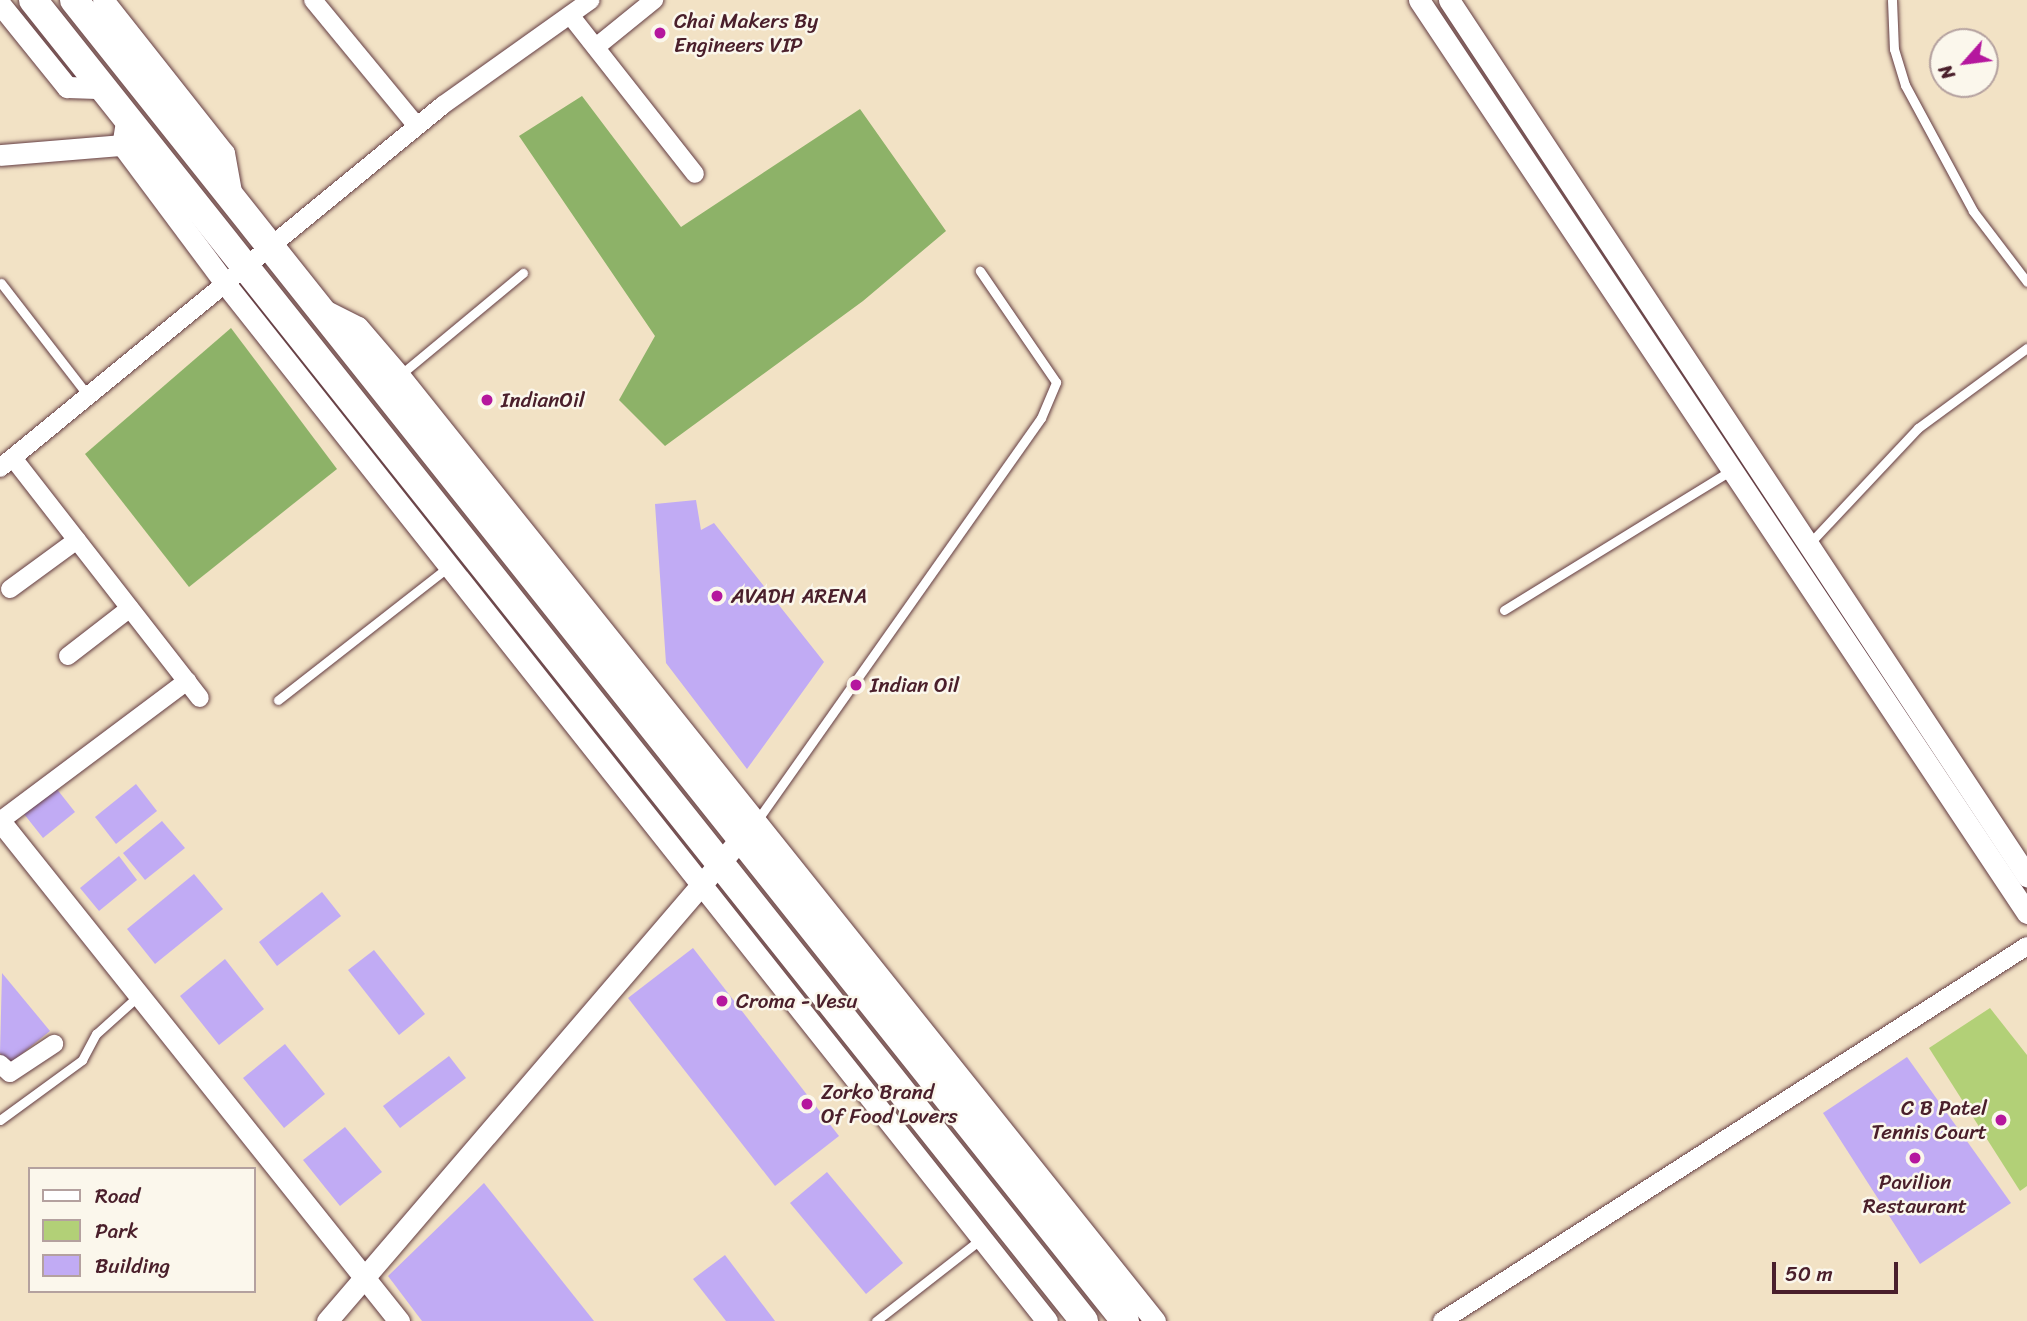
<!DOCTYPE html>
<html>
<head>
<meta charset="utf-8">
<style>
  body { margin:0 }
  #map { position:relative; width:2027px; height:1321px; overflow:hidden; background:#f2e2c5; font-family:Sriracha,sans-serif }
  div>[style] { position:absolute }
  .green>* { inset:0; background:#b2d077 }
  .forest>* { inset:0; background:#8db268 }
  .building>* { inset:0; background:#c1abf4 }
  .roads { filter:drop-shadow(0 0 2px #633c42) drop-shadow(0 0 2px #633c42) }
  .service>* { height:9px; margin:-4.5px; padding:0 4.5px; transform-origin:4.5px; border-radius:4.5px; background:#fff }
  .minor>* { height:18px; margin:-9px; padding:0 9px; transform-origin:9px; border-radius:9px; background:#fff }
  .tertiary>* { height:21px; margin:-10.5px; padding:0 10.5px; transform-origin:10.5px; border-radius:10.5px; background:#fff }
  .primary>* { height:28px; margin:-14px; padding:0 14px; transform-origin:14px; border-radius:14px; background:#fff }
  .dots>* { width:19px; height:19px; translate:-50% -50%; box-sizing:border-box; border:4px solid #fbf7ec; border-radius:50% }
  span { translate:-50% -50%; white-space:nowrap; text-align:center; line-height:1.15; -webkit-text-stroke:5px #fbf7ec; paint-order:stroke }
  .poi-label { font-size:21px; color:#4a1f2b }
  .left { translate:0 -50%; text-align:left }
  .right { translate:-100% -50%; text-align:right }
  .legend { position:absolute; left:28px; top:1167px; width:228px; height:126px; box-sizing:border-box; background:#fbf7ec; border:2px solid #b4a19f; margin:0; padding:9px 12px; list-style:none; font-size:21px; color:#4a1f2b }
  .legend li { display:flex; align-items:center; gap:14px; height:35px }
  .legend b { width:35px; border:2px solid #b4a19f }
  .north { position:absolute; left:1929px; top:28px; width:70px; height:70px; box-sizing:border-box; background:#fbf7ec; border:2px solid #b4a19f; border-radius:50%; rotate:242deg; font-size:19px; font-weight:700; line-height:28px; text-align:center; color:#4a1f2b }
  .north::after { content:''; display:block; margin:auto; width:24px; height:32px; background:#b5179e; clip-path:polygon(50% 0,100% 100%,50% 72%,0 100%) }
  .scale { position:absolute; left:1772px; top:1262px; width:126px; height:32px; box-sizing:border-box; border:4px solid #4a1f2b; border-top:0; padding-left:9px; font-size:21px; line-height:24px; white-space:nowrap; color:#4a1f2b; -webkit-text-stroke:5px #fbf7ec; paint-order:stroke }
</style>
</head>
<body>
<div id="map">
  <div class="green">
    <i style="clip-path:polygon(1990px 1008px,2027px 1055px,2027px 1186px,2020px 1191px,1929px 1048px)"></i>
  </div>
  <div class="forest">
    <i style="clip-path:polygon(582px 96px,681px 227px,860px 109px,946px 231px,863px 301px,665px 446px,619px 400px,655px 336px,519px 136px)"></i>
    <i style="clip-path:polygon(231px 328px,337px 469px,189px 587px,85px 454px)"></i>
  </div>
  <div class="building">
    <i style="clip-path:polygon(696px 500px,701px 530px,714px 523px,824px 662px,747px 769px,666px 663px,655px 504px)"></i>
    <i style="clip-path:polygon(136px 784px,157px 811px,116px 844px,95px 817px)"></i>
    <i style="clip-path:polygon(56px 788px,75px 812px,43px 838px,24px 814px)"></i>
    <i style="clip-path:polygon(162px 821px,185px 848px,145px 880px,123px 853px)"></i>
    <i style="clip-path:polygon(119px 856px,137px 880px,99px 911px,80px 888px)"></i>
    <i style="clip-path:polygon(194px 874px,223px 909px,155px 964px,127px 929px)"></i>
    <i style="clip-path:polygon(322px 892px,341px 916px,277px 966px,259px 942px)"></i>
    <i style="clip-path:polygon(693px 948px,839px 1136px,775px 1186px,628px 998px)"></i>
    <i style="clip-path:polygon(374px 950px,425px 1014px,399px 1035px,348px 970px)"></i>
    <i style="clip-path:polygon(225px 959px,264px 1009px,219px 1045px,180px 996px)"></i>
    <i style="clip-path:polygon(2px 973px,50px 1031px,9px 1064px,0 1053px)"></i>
    <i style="clip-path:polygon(285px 1044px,325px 1094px,284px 1128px,243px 1078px)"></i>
    <i style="clip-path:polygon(449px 1056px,466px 1078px,400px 1128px,383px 1106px)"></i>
    <i style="clip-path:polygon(1907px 1057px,2011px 1203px,1920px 1264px,1823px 1113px)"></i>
    <i style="clip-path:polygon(345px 1127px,382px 1172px,340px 1206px,303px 1160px)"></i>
    <i style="clip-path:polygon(827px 1172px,903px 1263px,866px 1294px,790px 1203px)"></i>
    <i style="clip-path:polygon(484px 1183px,594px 1321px,422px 1321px,388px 1276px)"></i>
    <i style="clip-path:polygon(725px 1255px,775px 1321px,726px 1321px,693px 1279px)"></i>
  </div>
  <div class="roads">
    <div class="service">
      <i style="left:1892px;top:0;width:49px;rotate:87.7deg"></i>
      <i style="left:1894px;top:49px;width:38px;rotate:73deg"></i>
      <i style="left:1905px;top:85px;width:143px;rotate:61.6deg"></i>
      <i style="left:1973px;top:211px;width:89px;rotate:52.7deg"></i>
      <i style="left:1px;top:283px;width:144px;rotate:52.3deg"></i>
      <i style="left:400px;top:375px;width:160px;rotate:-39.7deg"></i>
      <i style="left:1809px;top:544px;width:159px;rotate:-46.8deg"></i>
      <i style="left:1918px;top:428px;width:135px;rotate:-36.3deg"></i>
      <i style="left:1504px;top:610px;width:268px;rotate:-31.6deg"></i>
      <i style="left:278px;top:700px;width:216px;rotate:-38deg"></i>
      <i style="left:756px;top:822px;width:494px;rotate:-54.8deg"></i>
      <i style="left:1041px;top:418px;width:39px;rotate:-67deg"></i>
      <i style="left:1056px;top:382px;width:135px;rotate:-124.4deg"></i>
      <i style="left:0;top:1120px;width:102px;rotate:-36.2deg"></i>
      <i style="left:82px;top:1060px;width:30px;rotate:-62deg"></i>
      <i style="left:96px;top:1034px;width:54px;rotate:-42deg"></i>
      <i style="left:876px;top:1321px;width:133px;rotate:-38deg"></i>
    </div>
    <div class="minor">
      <i style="left:313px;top:0;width:163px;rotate:50.5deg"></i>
      <i style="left:570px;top:15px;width:202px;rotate:51.8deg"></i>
      <i style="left:596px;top:47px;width:75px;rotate:-39deg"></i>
      <i style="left:13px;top:458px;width:304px;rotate:52.1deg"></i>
      <i style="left:0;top:468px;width:573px;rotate:-39.33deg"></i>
      <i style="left:443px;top:105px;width:181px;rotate:-35.4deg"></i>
      <i style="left:10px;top:589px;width:83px;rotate:-36.2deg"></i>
      <i style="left:68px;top:656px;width:78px;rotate:-37.7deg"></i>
      <i style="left:0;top:821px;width:234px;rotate:-36.8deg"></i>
      <i style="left:0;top:1064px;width:13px;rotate:42deg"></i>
      <i style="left:10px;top:1073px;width:53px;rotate:-33.4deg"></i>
      <i style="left:1442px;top:1321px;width:695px;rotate:-32.66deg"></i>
    </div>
    <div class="tertiary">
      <i style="left:103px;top:0;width:195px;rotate:51.7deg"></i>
      <i style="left:224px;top:153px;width:45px;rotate:79.7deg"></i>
      <i style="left:1419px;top:0;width:1097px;rotate:56.34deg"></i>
      <i style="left:1449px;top:0;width:1050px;rotate:56.58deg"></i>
      <i style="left:0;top:4px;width:107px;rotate:51.1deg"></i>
      <i style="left:67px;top:87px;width:37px;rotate:2deg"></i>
      <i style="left:127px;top:115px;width:30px;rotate:99deg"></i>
      <i style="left:122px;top:145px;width:176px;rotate:53.3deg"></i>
      <i style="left:227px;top:286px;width:1320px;rotate:51.61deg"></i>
      <i style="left:0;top:155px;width:122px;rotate:-4.7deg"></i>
      <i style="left:322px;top:309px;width:40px;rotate:26.6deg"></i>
      <i style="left:358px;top:327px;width:63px;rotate:49.5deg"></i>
      <i style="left:399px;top:375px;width:1211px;rotate:51.37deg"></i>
      <i style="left:0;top:821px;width:640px;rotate:51.41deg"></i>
      <i style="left:327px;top:1321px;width:648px;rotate:-49.38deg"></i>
    </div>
    <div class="primary">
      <i style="left:33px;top:0;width:1688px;rotate:51.49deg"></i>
      <i style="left:74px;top:0;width:1688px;rotate:51.49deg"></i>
    </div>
  </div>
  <div class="dots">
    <i style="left:660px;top:33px;background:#b5179e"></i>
    <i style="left:487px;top:400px;background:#b5179e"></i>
    <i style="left:717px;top:596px;background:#b5179e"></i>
    <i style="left:856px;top:685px;background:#b5179e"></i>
    <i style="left:722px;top:1001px;background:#b5179e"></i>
    <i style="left:807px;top:1104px;background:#b5179e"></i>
    <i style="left:2001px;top:1120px;background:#b5179e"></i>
    <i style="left:1915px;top:1158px;background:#b5179e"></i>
  </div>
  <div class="poi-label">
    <span class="left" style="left:674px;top:33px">Chai Makers By<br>Engineers VIP</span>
    <span class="left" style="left:501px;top:400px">IndianOil</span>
    <span class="left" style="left:731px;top:596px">AVADH ARENA</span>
    <span class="left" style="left:870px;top:685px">Indian Oil</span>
    <span class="left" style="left:736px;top:1001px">Croma - Vesu</span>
    <span class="left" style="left:821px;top:1104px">Zorko Brand<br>Of Food Lovers</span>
    <span class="right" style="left:1987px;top:1120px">C B Patel<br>Tennis Court</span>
    <span style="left:1915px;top:1194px">Pavilion<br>Restaurant</span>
  </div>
  <ul class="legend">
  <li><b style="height:9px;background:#fff"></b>Road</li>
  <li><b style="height:19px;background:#b2d077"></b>Park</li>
  <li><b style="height:19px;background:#c1abf4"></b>Building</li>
  </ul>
  <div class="north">N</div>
  <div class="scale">50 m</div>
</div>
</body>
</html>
